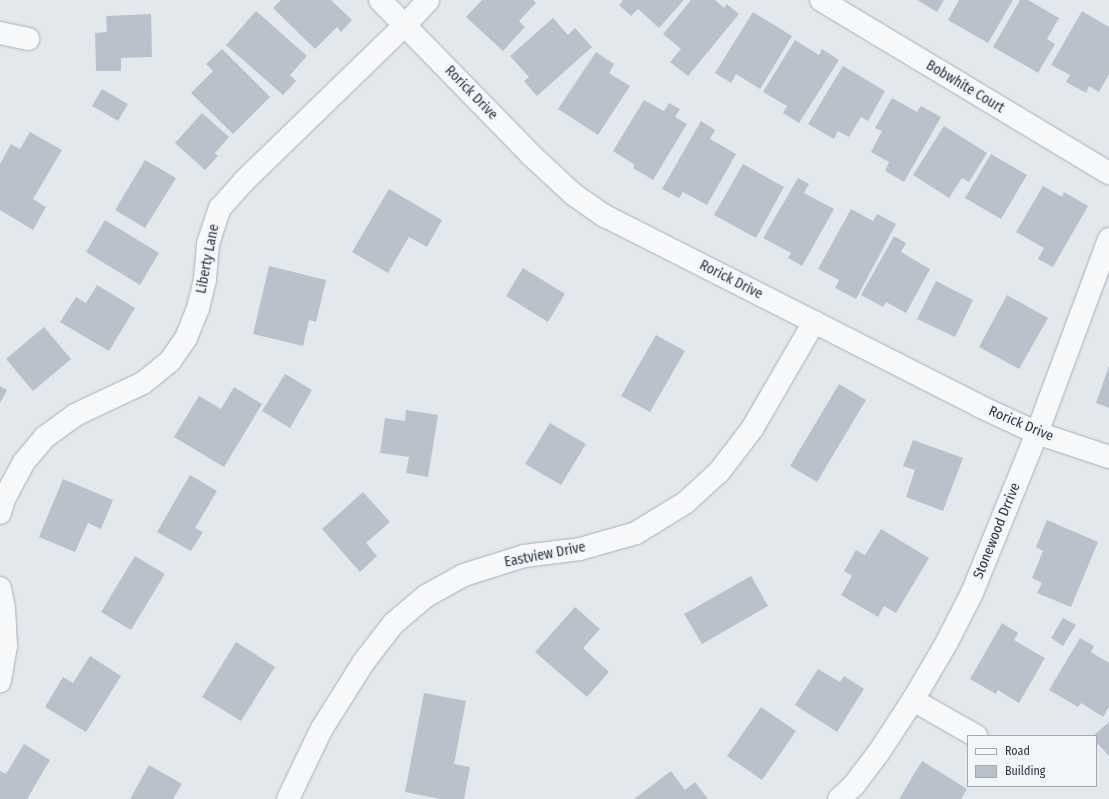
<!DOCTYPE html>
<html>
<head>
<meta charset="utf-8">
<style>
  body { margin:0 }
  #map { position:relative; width:1109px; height:799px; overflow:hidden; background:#e3e8ed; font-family:"Fira Sans Condensed",sans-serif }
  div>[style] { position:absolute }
  .building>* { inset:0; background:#bac1cb }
  .roads { filter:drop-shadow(0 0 1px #a7afb8) drop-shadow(0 0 1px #a7afb8) }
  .minor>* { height:22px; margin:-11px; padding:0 11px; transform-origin:11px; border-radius:11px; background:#f7f8fa }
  span { translate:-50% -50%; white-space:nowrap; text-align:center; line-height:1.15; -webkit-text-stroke:3px #f3f6f9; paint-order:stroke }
  .street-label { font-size:14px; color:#293647 }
  .legend { position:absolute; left:967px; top:735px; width:130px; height:52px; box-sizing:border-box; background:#f3f6f9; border:1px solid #a2a9b2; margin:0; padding:5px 7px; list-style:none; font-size:12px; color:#293647 }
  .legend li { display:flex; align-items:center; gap:8px; height:20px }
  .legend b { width:20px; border:1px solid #a2a9b2 }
</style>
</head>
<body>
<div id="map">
  <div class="building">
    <i style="clip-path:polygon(281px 0,331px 0,352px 20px,341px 32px,337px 27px,315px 49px,273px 8px)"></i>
    <i style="clip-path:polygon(482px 0,533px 0,536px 3px,519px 21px,525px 27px,503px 51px,466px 17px)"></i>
    <i style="clip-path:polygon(623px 0,684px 0,659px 28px,638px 9px,631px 16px,619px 5px)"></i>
    <i style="clip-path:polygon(691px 0,715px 0,724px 8px,727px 4px,739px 14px,688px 76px,670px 62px,681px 49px,663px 34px)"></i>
    <i style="clip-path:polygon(917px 0,944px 0,937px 12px)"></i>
    <i style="clip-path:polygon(959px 0,1013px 0,988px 43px,948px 20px)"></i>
    <i style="clip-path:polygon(1020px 0,1028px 0,1059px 18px,1047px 39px,1055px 44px,1038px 73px,993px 47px)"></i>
    <i style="clip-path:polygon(256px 11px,307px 56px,290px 75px,296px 81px,283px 95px,226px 45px)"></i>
    <i style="clip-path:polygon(1082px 11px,1109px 27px,1109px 74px,1099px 92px,1089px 86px,1086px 93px,1066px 82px,1070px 75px,1051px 65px)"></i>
    <i style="clip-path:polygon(753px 12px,792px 36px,760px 89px,736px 74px,731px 83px,715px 73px)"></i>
    <i style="clip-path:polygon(151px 14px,152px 57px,121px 58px,121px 71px,96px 71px,95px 33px,107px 32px,106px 16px)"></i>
    <i style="clip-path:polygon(553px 18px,568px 35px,575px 28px,592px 47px,537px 96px,524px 81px,529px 77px,510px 56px)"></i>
    <i style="clip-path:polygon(795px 40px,819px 55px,822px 49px,839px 60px,799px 123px,783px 113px,787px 106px,763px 92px)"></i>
    <i style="clip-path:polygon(222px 49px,270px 97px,233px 134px,191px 93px,213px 71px,206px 64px)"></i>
    <i style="clip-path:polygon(596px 52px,614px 64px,609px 73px,630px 86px,598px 135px,558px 109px)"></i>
    <i style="clip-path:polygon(843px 66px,885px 91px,868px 121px,861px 117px,849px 137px,838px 131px,834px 139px,808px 124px)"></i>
    <i style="clip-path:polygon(102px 89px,128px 104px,118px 121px,92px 106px)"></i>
    <i style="clip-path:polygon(892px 98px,917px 112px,921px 106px,941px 117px,904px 182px,885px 171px,889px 162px,871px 152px,882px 131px,875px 128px)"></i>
    <i style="clip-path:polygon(644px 100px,664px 111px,669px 103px,680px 109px,675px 117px,687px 124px,653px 180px,633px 168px,635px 165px,613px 151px)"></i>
    <i style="clip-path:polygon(202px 113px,229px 137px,215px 153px,218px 156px,205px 170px,175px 143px)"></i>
    <i style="clip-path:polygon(701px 121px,715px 130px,710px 139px,736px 154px,707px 205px,683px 192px,679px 198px,662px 189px)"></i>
    <i style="clip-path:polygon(944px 126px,987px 153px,969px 182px,962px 178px,949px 198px,913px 175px)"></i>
    <i style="clip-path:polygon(30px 132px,62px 150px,33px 199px,46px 207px,33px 230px,0 210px,0 164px,11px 144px,20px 149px)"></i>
    <i style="clip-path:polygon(991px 154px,1027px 175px,1001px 219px,965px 198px)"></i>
    <i style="clip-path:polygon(145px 160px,176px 178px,145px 228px,115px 210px)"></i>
    <i style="clip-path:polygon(743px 164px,784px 187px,756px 238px,714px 215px)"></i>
    <i style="clip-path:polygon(798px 178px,809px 184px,804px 193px,834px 209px,802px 266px,788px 258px,791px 253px,763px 238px)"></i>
    <i style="clip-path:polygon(1043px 186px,1062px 197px,1064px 192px,1088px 206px,1053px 267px,1038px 259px,1044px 248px,1016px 232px)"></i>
    <i style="clip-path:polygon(389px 189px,442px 220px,427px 247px,409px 237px,388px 273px,352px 252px)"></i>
    <i style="clip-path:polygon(851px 209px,873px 221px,877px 214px,896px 224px,856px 299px,835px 288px,839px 280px,818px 269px)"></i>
    <i style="clip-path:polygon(105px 220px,159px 253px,140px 285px,86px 252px)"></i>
    <i style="clip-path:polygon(894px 236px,906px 243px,901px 252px,930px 269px,906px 313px,886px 302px,883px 307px,861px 295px)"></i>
    <i style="clip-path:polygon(269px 266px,326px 280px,316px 322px,309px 320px,303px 346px,253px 334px)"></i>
    <i style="clip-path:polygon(523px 268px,565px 294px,548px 322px,506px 296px)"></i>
    <i style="clip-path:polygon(936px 281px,973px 300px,955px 337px,917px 319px)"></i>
    <i style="clip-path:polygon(97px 285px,135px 308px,109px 351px,60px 322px,76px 297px,86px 303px)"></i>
    <i style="clip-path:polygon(1007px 295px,1048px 318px,1019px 369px,979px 347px)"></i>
    <i style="clip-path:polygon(44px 327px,71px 359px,33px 391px,6px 359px)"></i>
    <i style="clip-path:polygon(656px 335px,685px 351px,650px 412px,621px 396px)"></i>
    <i style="clip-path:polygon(1109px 366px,1109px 408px,1096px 403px)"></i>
    <i style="clip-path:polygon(285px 374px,312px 390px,290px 428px,262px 411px)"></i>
    <i style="clip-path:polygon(839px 384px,866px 400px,817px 482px,790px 466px)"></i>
    <i style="clip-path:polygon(0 386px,7px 390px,0 403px)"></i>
    <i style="clip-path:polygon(234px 387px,262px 404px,224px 467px,174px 437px,199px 396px,221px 409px)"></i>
    <i style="clip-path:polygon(406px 410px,438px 415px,428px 477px,406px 473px,409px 457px,380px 453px,385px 418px,405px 421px)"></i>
    <i style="clip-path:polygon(550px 423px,586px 444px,561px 485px,525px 464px)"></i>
    <i style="clip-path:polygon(913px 440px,963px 458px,943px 511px,906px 497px,915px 470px,903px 466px)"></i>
    <i style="clip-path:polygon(190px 475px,217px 491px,195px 528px,203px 532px,191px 551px,157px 532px)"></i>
    <i style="clip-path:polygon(63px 479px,113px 500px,101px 529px,88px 523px,75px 552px,39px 537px)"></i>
    <i style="clip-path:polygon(363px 492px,390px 522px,366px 543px,377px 556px,360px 572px,322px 529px)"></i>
    <i style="clip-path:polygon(1047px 520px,1098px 542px,1071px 607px,1037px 593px,1042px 583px,1032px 578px,1043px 551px,1036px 547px)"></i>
    <i style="clip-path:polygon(881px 529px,929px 558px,896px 613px,884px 606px,878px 617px,841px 595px,852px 576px,844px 571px,856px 550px,865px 555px)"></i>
    <i style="clip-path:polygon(135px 556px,165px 574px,131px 630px,101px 612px)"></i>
    <i style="clip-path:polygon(751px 576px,768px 606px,702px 644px,684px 614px)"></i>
    <i style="clip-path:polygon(575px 607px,600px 629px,583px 648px,609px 672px,587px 697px,535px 652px)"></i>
    <i style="clip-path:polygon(1063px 618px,1076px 625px,1063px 646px,1051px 638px)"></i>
    <i style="clip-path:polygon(1002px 623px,1018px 633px,1014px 640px,1045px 658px,1019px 703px,998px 690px,996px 694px,970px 679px)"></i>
    <i style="clip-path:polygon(1080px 638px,1094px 646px,1091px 652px,1109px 663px,1109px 707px,1103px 717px,1081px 703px,1078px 707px,1049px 690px)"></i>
    <i style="clip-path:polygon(236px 642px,275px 667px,241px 721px,202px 697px)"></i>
    <i style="clip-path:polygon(90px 656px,121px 676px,86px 732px,45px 707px,63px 677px,73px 683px)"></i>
    <i style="clip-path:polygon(818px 669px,840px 682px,844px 676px,864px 689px,837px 732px,795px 705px)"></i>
    <i style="clip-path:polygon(424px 693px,466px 701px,454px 764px,470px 767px,464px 799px,440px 799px,405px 792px)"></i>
    <i style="clip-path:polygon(761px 707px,796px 731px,762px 780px,727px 756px)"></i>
    <i style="clip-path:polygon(1109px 722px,1109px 756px,1098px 744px,1096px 746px,1096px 736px,1093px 736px)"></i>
    <i style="clip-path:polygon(24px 744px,50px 760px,27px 799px,0 799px,0 771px,6px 774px)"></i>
    <i style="clip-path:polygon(922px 761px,967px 789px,961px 799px,899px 799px)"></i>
    <i style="clip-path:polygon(149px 765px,182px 784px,173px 799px,130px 799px)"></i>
    <i style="clip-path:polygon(671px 771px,685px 790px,695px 782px,708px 799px,634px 799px)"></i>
  </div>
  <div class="roads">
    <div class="minor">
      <i style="left:380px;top:0;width:216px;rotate:45.7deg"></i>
      <i style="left:531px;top:155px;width:57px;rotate:42.9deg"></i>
      <i style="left:573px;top:194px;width:39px;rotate:35deg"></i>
      <i style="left:605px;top:216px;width:419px;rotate:26.9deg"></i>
      <i style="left:979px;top:406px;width:64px;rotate:25deg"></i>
      <i style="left:1037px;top:433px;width:76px;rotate:18.4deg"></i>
      <i style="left:821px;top:0;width:336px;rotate:31deg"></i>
      <i style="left:0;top:33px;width:29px;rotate:12deg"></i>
      <i style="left:0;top:513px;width:15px;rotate:-74deg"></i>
      <i style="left:4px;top:499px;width:42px;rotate:-61.6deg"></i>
      <i style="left:24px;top:462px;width:33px;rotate:-50deg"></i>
      <i style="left:45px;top:437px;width:37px;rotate:-36deg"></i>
      <i style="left:75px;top:415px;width:75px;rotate:-25.2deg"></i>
      <i style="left:143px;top:383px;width:35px;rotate:-39deg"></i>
      <i style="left:170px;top:361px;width:28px;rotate:-55deg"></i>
      <i style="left:186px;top:338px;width:32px;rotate:-68deg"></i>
      <i style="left:198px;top:308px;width:30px;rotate:-76deg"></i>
      <i style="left:205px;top:279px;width:35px;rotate:-85deg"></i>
      <i style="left:208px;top:244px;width:38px;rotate:-72deg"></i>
      <i style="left:220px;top:208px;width:36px;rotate:-48deg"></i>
      <i style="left:244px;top:181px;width:224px;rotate:-44.1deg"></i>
      <i style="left:405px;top:25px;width:34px;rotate:-47deg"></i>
      <i style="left:0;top:588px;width:20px;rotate:79deg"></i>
      <i style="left:4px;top:608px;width:38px;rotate:87deg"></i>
      <i style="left:6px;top:646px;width:36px;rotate:100deg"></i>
      <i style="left:913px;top:700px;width:73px;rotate:29.7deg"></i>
      <i style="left:288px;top:799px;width:76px;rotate:-64.4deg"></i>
      <i style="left:321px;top:730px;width:79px;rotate:-57.9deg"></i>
      <i style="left:363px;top:663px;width:49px;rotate:-52.4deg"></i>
      <i style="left:393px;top:624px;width:43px;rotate:-40.3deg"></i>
      <i style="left:426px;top:596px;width:43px;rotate:-28.9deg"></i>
      <i style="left:464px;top:575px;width:63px;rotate:-17.6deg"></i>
      <i style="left:524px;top:556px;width:56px;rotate:-7.1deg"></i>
      <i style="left:580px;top:549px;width:58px;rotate:-15.9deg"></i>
      <i style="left:636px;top:533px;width:57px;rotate:-31.5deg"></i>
      <i style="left:685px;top:503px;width:46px;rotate:-42.4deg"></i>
      <i style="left:719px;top:472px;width:54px;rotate:-52.5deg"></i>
      <i style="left:752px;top:429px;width:124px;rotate:-59.9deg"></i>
      <i style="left:839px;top:799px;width:21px;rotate:-43deg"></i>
      <i style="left:854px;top:785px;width:41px;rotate:-52.9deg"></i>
      <i style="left:879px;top:752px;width:62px;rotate:-56.8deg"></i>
      <i style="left:913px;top:700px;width:67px;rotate:-59.6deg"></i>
      <i style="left:947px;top:642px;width:55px;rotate:-63deg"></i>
      <i style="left:972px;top:593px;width:173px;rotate:-67.9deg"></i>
      <i style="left:1037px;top:433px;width:207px;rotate:-69.6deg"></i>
    </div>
  </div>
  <div class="street-label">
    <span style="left:965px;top:87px;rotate:31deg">Bobwhite Court</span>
    <span style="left:471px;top:93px;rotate:46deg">Rorick Drive</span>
    <span style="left:208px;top:259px;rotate:-79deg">Liberty Lane</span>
    <span style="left:731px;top:280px;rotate:27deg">Rorick Drive</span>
    <span style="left:1021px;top:424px;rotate:23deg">Rorick Drive</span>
    <span style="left:997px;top:531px;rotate:-68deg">Stonewood Drrive</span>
    <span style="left:545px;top:555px;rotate:-11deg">Eastview Drive</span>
  </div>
  <ul class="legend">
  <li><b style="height:5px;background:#f7f8fa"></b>Road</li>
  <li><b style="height:11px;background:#bac1cb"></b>Building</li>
  </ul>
</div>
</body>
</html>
